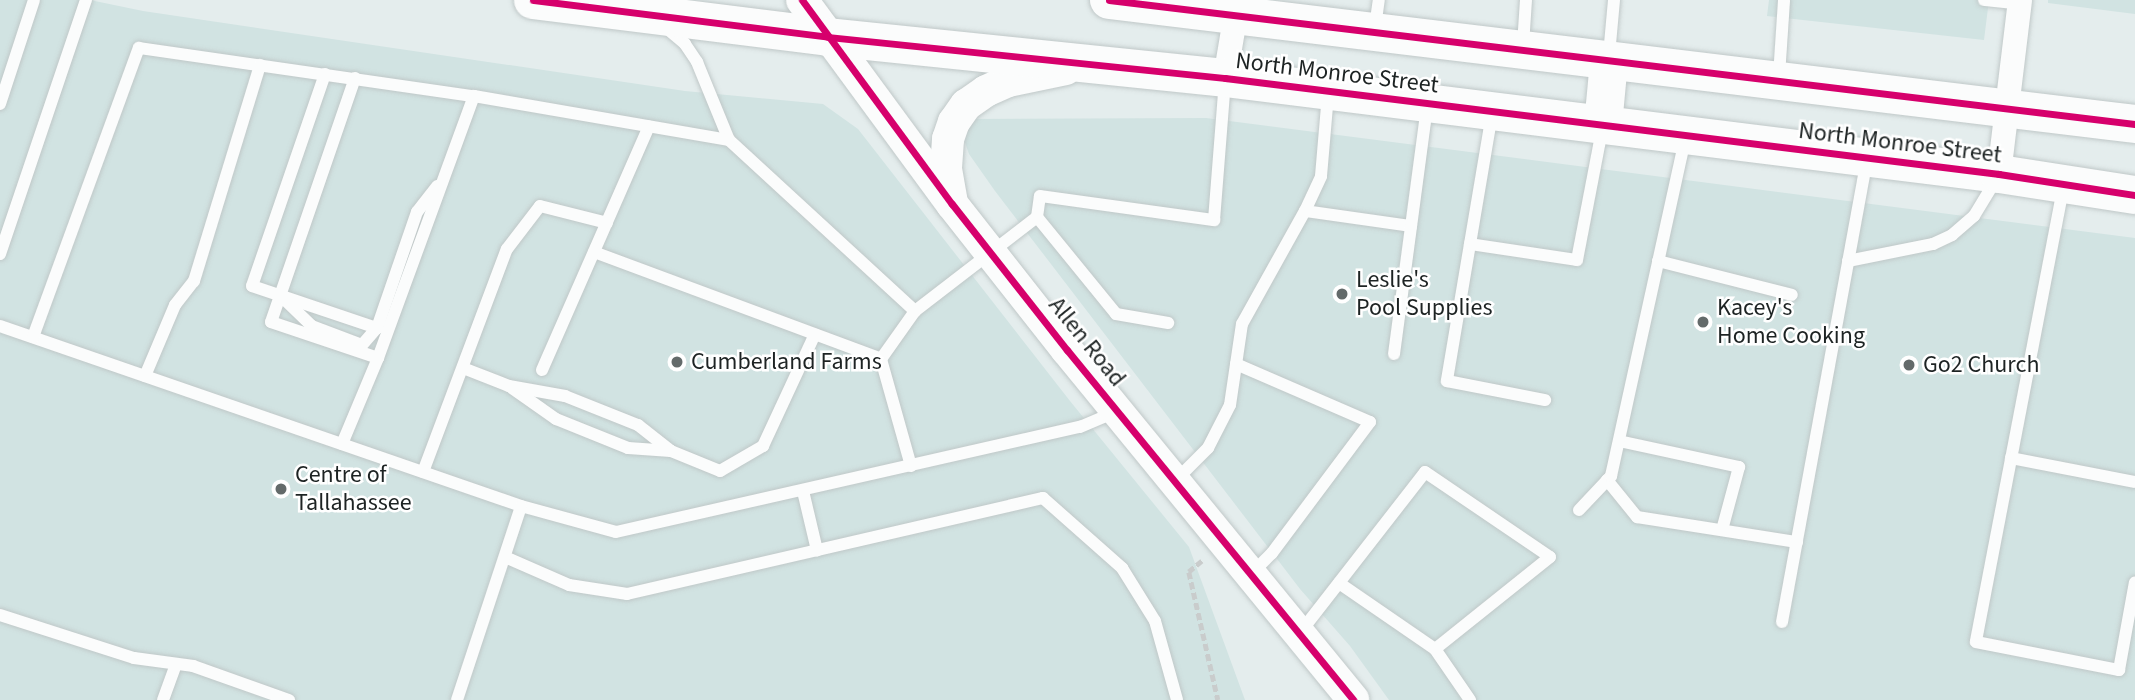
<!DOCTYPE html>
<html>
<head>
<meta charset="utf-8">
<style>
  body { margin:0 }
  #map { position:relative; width:2135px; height:700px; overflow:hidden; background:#e4eded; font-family:"Source Sans 3",sans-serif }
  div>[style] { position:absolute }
  .built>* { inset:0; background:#d1e3e2 }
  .path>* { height:4.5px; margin-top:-2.25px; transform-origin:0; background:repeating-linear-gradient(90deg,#c9cccc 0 7px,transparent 0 10.5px) }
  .roads { filter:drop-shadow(0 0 2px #c0c8c8) drop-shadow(0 0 2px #c0c8c8) }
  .service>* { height:12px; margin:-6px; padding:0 6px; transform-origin:6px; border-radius:6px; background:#fbfcfc }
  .minor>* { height:24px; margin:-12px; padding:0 12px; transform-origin:12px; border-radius:12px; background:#fbfcfc }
  .tertiary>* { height:32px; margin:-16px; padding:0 16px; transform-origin:16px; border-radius:16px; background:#fbfcfc }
  .primary>* { height:38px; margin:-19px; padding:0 19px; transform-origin:19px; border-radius:19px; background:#fbfcfc }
  .cycleway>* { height:7px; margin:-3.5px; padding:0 3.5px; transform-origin:3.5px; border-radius:3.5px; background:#d6006c }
  .dots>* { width:19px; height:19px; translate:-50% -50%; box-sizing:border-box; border:4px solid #fff; border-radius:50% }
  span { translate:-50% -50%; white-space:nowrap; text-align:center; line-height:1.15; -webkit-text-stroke:5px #fff; paint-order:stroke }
  .street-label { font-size:24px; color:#1d2323 }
  .poi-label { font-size:24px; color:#1d2323 }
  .left { translate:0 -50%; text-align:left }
</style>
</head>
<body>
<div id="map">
  <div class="built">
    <i style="clip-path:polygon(0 0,90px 0,143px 11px,685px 91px,823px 104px,858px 129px,1070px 401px,1189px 547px,1245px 700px,0 700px)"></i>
    <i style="clip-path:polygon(1769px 0,1989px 0,1984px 40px,1767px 16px)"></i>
    <i style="clip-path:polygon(2048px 0,2135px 0,2135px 14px,2048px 3px)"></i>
    <i style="clip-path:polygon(1206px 118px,2135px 238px,2135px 700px,1389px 700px,1350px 646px,1300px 589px,995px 191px,969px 154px,961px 131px,965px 119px)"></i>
  </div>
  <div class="path">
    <i style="left:1202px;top:561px;width:17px;rotate:140deg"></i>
    <i style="left:1189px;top:572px;width:131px;rotate:77.2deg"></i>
  </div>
  <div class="roads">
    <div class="service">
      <i style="left:1984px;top:0;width:36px;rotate:6deg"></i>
      <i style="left:665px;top:27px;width:26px;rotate:40deg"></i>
      <i style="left:685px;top:44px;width:22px;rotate:56deg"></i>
      <i style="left:697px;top:62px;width:84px;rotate:67.7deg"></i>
      <i style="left:729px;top:140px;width:253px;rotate:42.6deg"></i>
      <i style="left:1375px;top:27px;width:27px;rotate:-82deg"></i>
      <i style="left:1523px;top:45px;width:45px;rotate:-86.2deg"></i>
      <i style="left:1609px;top:55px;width:55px;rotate:-84.8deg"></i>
      <i style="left:325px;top:74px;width:224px;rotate:109deg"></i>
      <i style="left:252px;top:286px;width:132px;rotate:18.6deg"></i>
      <i style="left:1779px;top:76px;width:76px;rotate:-86.2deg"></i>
      <i style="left:355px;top:78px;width:258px;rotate:109deg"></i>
      <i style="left:271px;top:322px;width:113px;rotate:18.6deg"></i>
      <i style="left:0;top:104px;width:109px;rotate:-71.9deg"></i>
      <i style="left:1492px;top:114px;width:271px;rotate:99.6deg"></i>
      <i style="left:1447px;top:381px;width:100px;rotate:11deg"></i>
      <i style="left:2063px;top:189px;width:461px;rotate:100.9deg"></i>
      <i style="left:1976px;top:642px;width:146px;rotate:11.1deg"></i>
      <i style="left:2119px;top:670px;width:89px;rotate:-79.7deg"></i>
      <i style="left:1305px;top:211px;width:107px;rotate:8.1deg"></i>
      <i style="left:1037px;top:217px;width:125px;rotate:50.8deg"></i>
      <i style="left:1116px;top:314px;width:53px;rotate:9.8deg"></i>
      <i style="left:1470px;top:244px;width:108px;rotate:8.5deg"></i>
      <i style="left:1577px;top:260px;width:132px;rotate:-79.1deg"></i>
      <i style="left:594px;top:252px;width:306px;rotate:20.4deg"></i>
      <i style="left:0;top:254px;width:268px;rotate:-71.3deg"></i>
      <i style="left:1658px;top:261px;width:138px;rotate:14.2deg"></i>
      <i style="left:1848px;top:261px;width:87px;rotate:-11.3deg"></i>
      <i style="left:1933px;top:244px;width:21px;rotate:-25deg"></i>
      <i style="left:1952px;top:235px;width:29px;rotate:-41deg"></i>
      <i style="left:1974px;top:216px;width:44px;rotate:-58.8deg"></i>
      <i style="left:285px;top:300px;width:37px;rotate:44deg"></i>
      <i style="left:312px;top:326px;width:53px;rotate:20.8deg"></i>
      <i style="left:362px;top:345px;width:23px;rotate:-49deg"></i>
      <i style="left:377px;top:328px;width:123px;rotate:-71deg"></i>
      <i style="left:417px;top:212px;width:33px;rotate:-52deg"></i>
      <i style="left:0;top:326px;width:551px;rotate:19.06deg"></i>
      <i style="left:521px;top:506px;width:98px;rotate:15.3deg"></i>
      <i style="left:616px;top:532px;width:476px;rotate:-12.8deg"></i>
      <i style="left:1080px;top:427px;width:39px;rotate:-23deg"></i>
      <i style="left:33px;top:337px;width:308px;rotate:-69.9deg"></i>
      <i style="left:139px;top:48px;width:338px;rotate:8.2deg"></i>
      <i style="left:474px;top:96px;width:259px;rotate:9.8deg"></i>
      <i style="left:1394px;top:354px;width:248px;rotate:-82.4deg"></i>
      <i style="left:1236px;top:364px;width:146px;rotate:23.4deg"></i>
      <i style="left:1370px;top:422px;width:164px;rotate:126.8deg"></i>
      <i style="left:1272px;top:553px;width:30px;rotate:135deg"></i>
      <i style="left:463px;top:368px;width:49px;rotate:21.4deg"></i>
      <i style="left:509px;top:386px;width:57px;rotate:10.1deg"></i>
      <i style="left:565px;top:396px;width:79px;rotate:21.7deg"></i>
      <i style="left:638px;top:425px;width:42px;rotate:38.2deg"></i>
      <i style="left:671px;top:451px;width:53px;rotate:22.2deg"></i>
      <i style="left:720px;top:471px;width:50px;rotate:-30.2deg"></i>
      <i style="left:763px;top:446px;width:123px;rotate:-65.1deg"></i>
      <i style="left:542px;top:370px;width:266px;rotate:-66.3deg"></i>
      <i style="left:145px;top:376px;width:77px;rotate:-67.1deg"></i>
      <i style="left:175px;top:305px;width:31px;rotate:-52deg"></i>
      <i style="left:194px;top:281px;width:226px;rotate:-73deg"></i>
      <i style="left:512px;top:388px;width:54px;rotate:35.2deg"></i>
      <i style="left:556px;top:419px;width:78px;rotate:21.9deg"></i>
      <i style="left:628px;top:448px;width:43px;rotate:4deg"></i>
      <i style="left:1619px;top:441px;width:123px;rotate:12.2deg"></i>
      <i style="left:1739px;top:467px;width:65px;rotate:105.1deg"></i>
      <i style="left:342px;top:444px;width:93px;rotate:-67.3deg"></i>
      <i style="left:378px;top:358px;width:279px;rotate:-69.9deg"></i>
      <i style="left:2011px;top:458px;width:126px;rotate:11deg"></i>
      <i style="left:911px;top:466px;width:111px;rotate:-105.7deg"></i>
      <i style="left:881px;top:359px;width:59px;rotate:-54.7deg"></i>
      <i style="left:915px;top:311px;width:154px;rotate:-37.6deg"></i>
      <i style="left:1037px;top:217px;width:21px;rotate:-82deg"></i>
      <i style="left:1040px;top:196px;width:176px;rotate:7.9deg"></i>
      <i style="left:1214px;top:220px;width:139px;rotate:-85.5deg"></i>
      <i style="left:423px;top:472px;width:238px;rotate:-69.4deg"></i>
      <i style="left:507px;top:249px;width:54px;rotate:-52.5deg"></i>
      <i style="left:540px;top:206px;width:69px;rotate:14.2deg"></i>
      <i style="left:1607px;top:480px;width:48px;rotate:51deg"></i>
      <i style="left:1637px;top:517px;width:162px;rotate:8.9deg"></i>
      <i style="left:1175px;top:481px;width:47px;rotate:-45deg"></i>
      <i style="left:1208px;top:448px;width:48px;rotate:-62.9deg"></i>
      <i style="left:1230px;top:405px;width:82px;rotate:-81.6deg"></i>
      <i style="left:1242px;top:324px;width:129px;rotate:-60.9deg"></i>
      <i style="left:1305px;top:211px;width:38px;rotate:-65deg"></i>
      <i style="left:1321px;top:176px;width:81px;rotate:-85.1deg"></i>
      <i style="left:803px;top:491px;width:61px;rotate:76.7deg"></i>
      <i style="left:1579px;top:510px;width:47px;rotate:-46.7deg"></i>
      <i style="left:1611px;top:476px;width:345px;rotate:-77.6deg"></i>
      <i style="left:505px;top:557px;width:70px;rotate:23.6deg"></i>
      <i style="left:569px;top:585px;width:59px;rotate:8.8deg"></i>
      <i style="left:627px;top:594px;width:427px;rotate:-13deg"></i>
      <i style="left:1043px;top:498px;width:106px;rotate:41.5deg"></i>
      <i style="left:1122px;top:568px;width:62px;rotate:58.1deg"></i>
      <i style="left:1155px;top:621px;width:82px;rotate:74.4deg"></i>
      <i style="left:1339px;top:583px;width:116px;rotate:34.5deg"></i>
      <i style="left:1435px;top:649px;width:62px;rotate:55.5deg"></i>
      <i style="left:0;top:615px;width:141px;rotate:17.8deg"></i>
      <i style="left:134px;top:658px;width:60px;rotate:7.7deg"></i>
      <i style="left:193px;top:666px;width:102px;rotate:19.5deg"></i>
      <i style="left:1782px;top:622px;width:469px;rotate:-79.6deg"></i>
      <i style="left:1299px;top:634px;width:205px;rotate:-52.1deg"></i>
      <i style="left:1425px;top:472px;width:151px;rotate:34.2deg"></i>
      <i style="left:1550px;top:557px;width:147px;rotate:141.3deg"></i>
      <i style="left:163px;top:700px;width:38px;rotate:-70deg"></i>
      <i style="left:457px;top:700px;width:204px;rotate:-71.7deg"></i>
    </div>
    <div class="minor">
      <i style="left:1225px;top:78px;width:78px;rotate:-80.4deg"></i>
      <i style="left:1999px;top:174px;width:175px;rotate:-83.1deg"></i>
    </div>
    <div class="tertiary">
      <i style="left:802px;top:0;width:253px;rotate:53.7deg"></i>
      <i style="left:952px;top:204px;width:186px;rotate:51.8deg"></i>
      <i style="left:1067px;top:350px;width:452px;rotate:50.7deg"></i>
      <i style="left:952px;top:203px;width:36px;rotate:-100deg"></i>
      <i style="left:946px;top:168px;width:29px;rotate:-86deg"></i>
      <i style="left:948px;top:139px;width:18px;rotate:-71deg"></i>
      <i style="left:954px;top:122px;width:21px;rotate:-55deg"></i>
      <i style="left:966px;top:105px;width:24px;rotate:-35deg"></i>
      <i style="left:986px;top:91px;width:24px;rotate:-24deg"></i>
      <i style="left:1008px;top:81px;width:59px;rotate:-11.7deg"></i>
    </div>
    <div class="primary">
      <i style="left:533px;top:0;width:297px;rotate:7.1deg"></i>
      <i style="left:828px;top:37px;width:399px;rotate:5.9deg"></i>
      <i style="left:1225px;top:78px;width:780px;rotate:7.07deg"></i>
      <i style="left:1999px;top:174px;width:138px;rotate:8.8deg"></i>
      <i style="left:1109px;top:0;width:1033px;rotate:6.89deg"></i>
      <i style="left:1603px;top:125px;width:64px;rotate:-84.6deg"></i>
    </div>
  </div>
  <div class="cycleway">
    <i style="left:533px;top:0;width:297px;rotate:7.1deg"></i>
    <i style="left:828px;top:37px;width:399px;rotate:5.9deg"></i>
    <i style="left:1225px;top:78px;width:780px;rotate:7.07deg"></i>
    <i style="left:1999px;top:174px;width:138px;rotate:8.8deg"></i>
    <i style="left:802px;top:0;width:253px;rotate:53.7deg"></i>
    <i style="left:952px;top:204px;width:186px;rotate:51.8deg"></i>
    <i style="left:1067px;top:350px;width:452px;rotate:50.7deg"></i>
    <i style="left:1109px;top:0;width:1033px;rotate:6.89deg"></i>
  </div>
  <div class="dots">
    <i style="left:1342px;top:294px;background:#636a6a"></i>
    <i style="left:1703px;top:322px;background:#636a6a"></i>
    <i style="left:677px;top:362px;background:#636a6a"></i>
    <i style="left:1909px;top:365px;background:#636a6a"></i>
    <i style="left:281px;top:489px;background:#636a6a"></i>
  </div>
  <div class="street-label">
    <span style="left:1337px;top:73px;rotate:7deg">North Monroe Street</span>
    <span style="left:1900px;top:143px;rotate:7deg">North Monroe Street</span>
    <span style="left:1087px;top:342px;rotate:51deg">Allen Road</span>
  </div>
  <div class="poi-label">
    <span class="left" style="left:1356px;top:294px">Leslie's<br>Pool Supplies</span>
    <span class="left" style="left:1717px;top:322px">Kacey's<br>Home Cooking</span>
    <span class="left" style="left:691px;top:362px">Cumberland Farms</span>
    <span class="left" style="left:1923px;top:365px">Go2 Church</span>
    <span class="left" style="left:295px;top:489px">Centre of<br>Tallahassee</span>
  </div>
</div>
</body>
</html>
